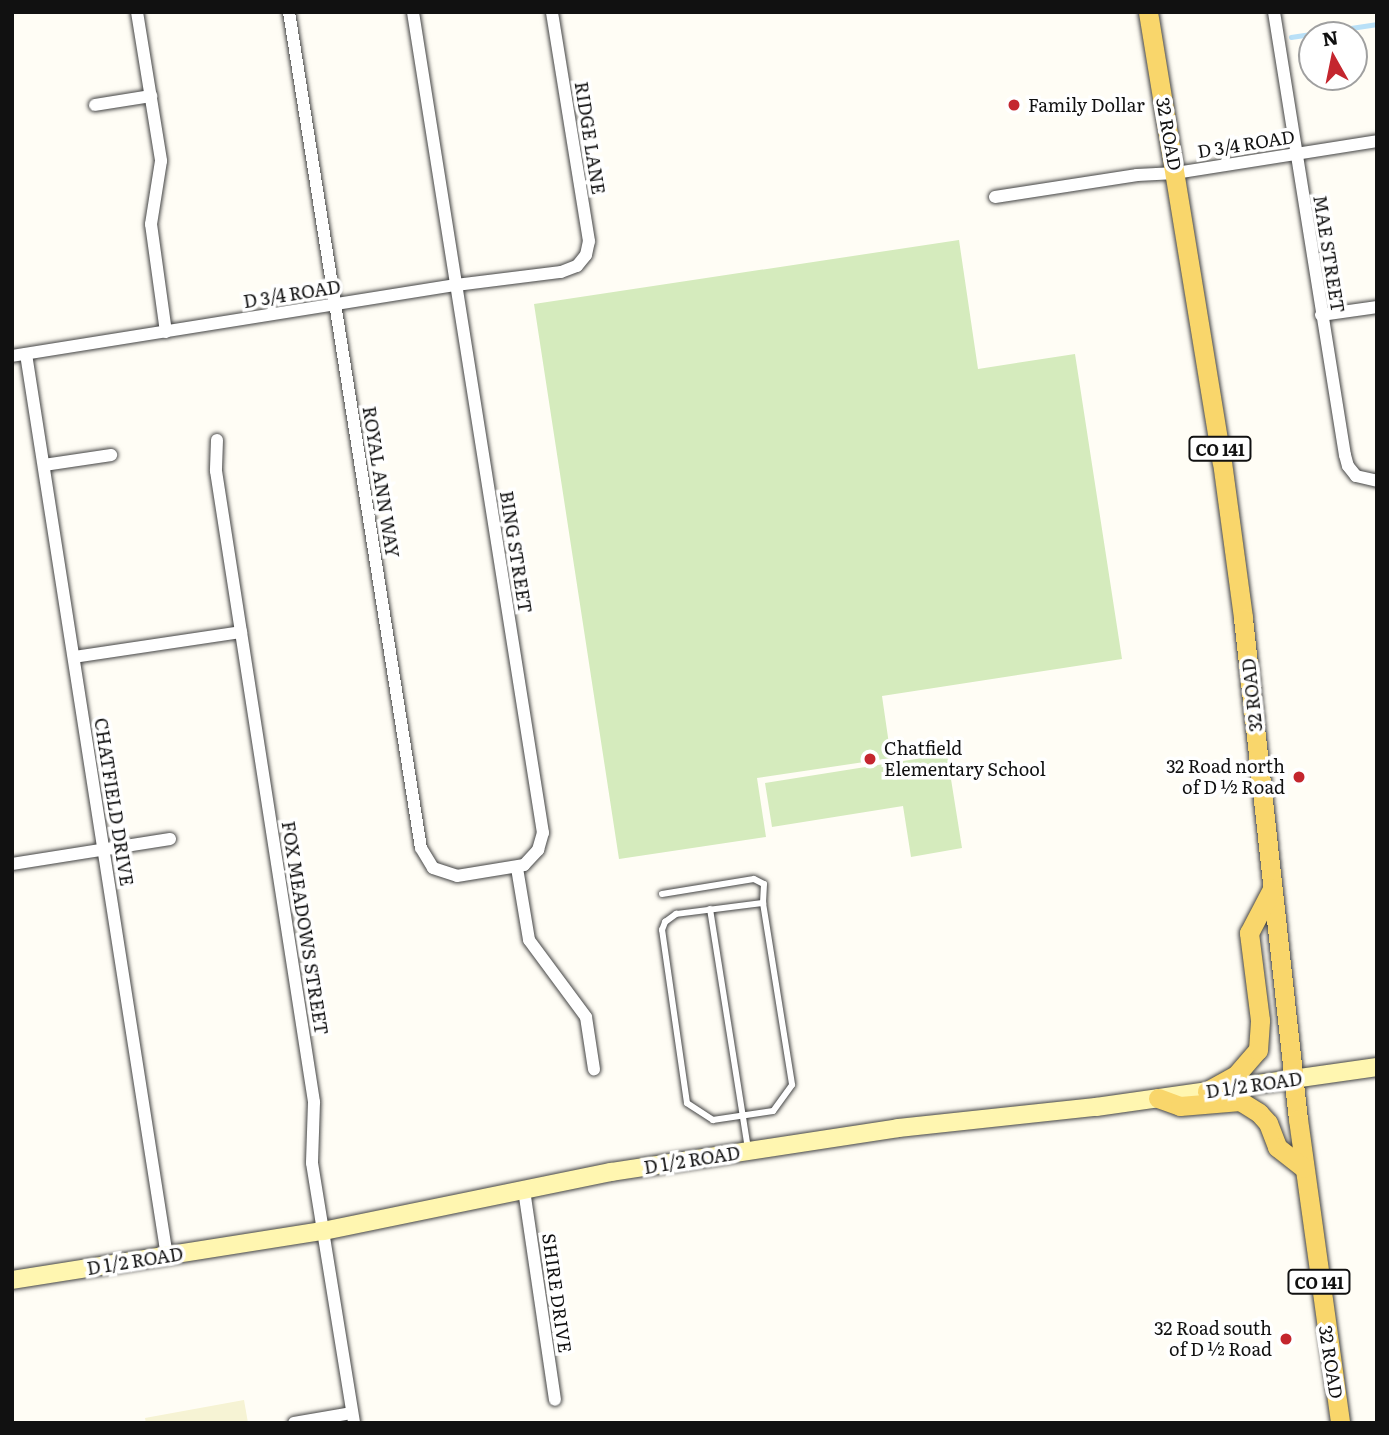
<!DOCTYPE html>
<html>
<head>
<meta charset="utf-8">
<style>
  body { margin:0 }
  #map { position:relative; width:1389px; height:1435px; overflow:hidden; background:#fffdf5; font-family:Literata,serif }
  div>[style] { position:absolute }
  .farmland>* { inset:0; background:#f6f3d4 }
  .green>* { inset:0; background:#d5ebbd }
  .stream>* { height:4.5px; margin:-2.25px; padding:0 2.25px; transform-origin:2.25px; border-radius:2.25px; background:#b9e0f7 }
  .roads { filter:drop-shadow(0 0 2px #444) drop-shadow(0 0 2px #444) }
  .service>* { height:6px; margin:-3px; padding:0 3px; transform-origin:3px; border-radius:3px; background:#fff }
  .minor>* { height:12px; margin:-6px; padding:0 6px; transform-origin:6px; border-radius:6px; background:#fff }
  .secondary>* { height:18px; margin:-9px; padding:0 9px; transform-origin:9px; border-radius:9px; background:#fff6b0 }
  .primary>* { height:19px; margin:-9.5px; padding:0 9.5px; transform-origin:9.5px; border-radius:9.5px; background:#f9d66b }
  .dots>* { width:19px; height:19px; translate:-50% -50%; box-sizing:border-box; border:4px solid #fff; border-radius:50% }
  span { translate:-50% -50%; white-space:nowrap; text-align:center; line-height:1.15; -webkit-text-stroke:7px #fff; paint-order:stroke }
  .shield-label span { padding:2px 5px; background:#fff; border:2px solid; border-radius:5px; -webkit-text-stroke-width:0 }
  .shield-label { font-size:16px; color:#111; font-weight:700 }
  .poi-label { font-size:18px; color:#111 }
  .left { translate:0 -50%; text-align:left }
  .right { translate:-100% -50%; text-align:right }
  .street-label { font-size:18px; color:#111 }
  .frame { position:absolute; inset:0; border:14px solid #111; pointer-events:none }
  .north { position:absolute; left:1298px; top:21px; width:70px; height:70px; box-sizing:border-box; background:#fff; border:2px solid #a0a0a0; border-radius:50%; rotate:351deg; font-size:19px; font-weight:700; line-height:28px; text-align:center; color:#111 }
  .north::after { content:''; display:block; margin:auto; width:24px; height:32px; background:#c4262e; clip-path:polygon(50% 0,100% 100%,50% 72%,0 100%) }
</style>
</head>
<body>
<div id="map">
  <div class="farmland">
    <i style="clip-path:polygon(244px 1400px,248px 1423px,146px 1423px,145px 1418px)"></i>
  </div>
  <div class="green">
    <i style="clip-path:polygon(959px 240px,978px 369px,1075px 354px,1122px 659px,882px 696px,891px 758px,757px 778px,766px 837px,619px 859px,534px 304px)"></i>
    <i style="clip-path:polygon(947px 754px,962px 848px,911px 857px,903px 806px,772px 827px,765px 783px)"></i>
  </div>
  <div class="stream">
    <i style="left:1291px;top:37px;width:87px;rotate:-8.6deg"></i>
  </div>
  <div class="roads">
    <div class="service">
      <i style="left:662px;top:894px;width:93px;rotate:-9.3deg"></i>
      <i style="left:754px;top:879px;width:11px;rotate:27deg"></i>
      <i style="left:764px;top:884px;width:19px;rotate:93deg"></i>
      <i style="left:763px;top:903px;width:184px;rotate:80.9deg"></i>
      <i style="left:792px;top:1085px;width:32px;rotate:126deg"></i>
      <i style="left:773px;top:1111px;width:61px;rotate:171.5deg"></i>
      <i style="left:713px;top:1120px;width:31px;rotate:-147deg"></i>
      <i style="left:687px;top:1103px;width:175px;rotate:-98.2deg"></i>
      <i style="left:662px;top:930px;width:9px;rotate:-69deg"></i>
      <i style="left:665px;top:922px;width:14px;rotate:-36deg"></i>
      <i style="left:676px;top:914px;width:88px;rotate:-7.2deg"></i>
      <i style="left:710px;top:909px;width:243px;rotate:81deg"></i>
    </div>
    <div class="minor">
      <i style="left:137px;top:12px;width:151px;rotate:80.8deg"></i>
      <i style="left:161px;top:161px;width:64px;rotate:99deg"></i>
      <i style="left:151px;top:224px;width:109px;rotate:82.1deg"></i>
      <i style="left:289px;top:12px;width:846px;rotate:81.03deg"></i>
      <i style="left:421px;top:848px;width:23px;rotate:59deg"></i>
      <i style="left:433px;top:868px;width:25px;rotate:18deg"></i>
      <i style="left:457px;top:876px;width:68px;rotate:-9.3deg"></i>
      <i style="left:524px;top:865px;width:21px;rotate:-47deg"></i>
      <i style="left:538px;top:850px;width:18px;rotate:-74deg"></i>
      <i style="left:543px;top:833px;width:831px;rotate:-99deg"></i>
      <i style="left:1274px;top:12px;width:449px;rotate:80.9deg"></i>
      <i style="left:1345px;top:455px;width:11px;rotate:75deg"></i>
      <i style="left:1348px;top:466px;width:13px;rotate:51deg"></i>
      <i style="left:1356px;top:476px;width:22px;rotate:13deg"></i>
      <i style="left:95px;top:105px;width:57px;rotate:-9.1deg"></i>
      <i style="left:995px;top:197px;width:144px;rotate:-8.8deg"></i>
      <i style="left:1137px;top:175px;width:39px;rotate:-3deg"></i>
      <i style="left:1176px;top:173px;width:204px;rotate:-9deg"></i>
      <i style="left:1321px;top:315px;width:57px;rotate:-8.1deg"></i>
      <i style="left:26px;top:354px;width:913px;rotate:81.12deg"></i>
      <i style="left:12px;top:356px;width:450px;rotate:-9.1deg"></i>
      <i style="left:456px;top:285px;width:106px;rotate:-7.1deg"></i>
      <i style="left:561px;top:272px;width:17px;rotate:-21deg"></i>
      <i style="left:577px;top:266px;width:14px;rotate:-51deg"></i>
      <i style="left:586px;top:255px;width:14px;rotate:-78deg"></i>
      <i style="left:589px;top:241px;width:232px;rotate:-99.2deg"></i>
      <i style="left:217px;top:440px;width:31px;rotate:92deg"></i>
      <i style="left:216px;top:471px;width:639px;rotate:81.17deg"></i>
      <i style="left:314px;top:1102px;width:61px;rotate:91.9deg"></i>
      <i style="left:312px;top:1163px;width:263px;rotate:80.8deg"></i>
      <i style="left:44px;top:465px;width:68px;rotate:-8.5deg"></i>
      <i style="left:74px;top:657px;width:169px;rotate:-8.5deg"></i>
      <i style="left:12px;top:864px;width:160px;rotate:-9deg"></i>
      <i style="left:517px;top:868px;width:73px;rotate:80.5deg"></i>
      <i style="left:529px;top:940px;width:96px;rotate:53.5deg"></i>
      <i style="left:586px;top:1017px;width:53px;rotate:81.3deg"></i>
      <i style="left:524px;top:1190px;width:212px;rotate:81.6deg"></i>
      <i style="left:294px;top:1423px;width:59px;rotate:-9.8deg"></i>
    </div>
    <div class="secondary">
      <i style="left:12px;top:1280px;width:315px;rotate:-9deg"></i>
      <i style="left:323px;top:1231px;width:294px;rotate:-11.6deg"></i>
      <i style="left:611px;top:1172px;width:290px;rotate:-8.7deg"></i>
      <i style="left:898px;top:1128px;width:199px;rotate:-6.1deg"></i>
      <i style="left:1096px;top:1107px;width:284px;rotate:-8.1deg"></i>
    </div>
    <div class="primary">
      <i style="left:1148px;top:12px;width:456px;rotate:80.7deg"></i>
      <i style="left:1222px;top:462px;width:157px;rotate:82.3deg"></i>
      <i style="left:1243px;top:618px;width:504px;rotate:83.74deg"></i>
      <i style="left:1298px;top:1119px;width:307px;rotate:82.1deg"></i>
      <i style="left:1207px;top:1091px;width:33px;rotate:-29deg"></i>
      <i style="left:1236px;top:1075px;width:33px;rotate:-49deg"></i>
      <i style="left:1258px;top:1050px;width:30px;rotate:-86deg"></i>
      <i style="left:1260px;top:1020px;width:88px;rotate:-97.2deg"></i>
      <i style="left:1249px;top:933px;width:50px;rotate:-62.4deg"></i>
      <i style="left:1158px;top:1098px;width:23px;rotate:20deg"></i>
      <i style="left:1180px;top:1106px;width:60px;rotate:-4.8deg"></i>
      <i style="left:1240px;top:1101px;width:22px;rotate:32deg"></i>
      <i style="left:1259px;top:1113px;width:13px;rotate:48deg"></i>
      <i style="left:1268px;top:1123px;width:26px;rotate:69deg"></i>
      <i style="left:1277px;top:1147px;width:34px;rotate:38deg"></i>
    </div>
  </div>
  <div class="dots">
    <i style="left:1014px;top:105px;background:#c4262e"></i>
    <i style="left:870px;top:759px;background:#c4262e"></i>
    <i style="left:1299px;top:777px;background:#c4262e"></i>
    <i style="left:1286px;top:1339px;background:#c4262e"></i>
  </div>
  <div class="shield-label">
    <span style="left:1220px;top:449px">CO 141</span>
    <span style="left:1319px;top:1282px">CO 141</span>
  </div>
  <div class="poi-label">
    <span class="left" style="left:1028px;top:105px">Family Dollar</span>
    <span class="left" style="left:884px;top:759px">Chatfield<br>Elementary School</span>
    <span class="right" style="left:1285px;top:777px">32 Road north<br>of D ½ Road</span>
    <span class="right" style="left:1272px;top:1339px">32 Road south<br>of D ½ Road</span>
  </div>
  <div class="street-label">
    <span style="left:1169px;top:134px;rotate:80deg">32 ROAD</span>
    <span style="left:590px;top:138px;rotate:81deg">RIDGE LANE</span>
    <span style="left:1246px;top:144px;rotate:-9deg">D 3/4 ROAD</span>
    <span style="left:1329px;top:254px;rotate:81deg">MAE STREET</span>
    <span style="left:292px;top:294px;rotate:-9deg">D 3/4 ROAD</span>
    <span style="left:381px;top:482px;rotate:81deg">ROYAL ANN WAY</span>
    <span style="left:516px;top:552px;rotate:81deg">BING STREET</span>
    <span style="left:1252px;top:695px;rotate:-96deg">32 ROAD</span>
    <span style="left:114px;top:802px;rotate:81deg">CHATFIELD DRIVE</span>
    <span style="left:305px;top:928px;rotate:81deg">FOX MEADOWS STREET</span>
    <span style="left:1254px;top:1085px;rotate:-8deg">D 1/2 ROAD</span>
    <span style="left:692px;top:1160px;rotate:-9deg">D 1/2 ROAD</span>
    <span style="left:135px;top:1261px;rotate:-9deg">D 1/2 ROAD</span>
    <span style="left:557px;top:1293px;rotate:82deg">SHIRE DRIVE</span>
    <span style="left:1331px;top:1362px;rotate:81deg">32 ROAD</span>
  </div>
  <div class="frame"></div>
  <div class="north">N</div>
</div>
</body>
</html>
